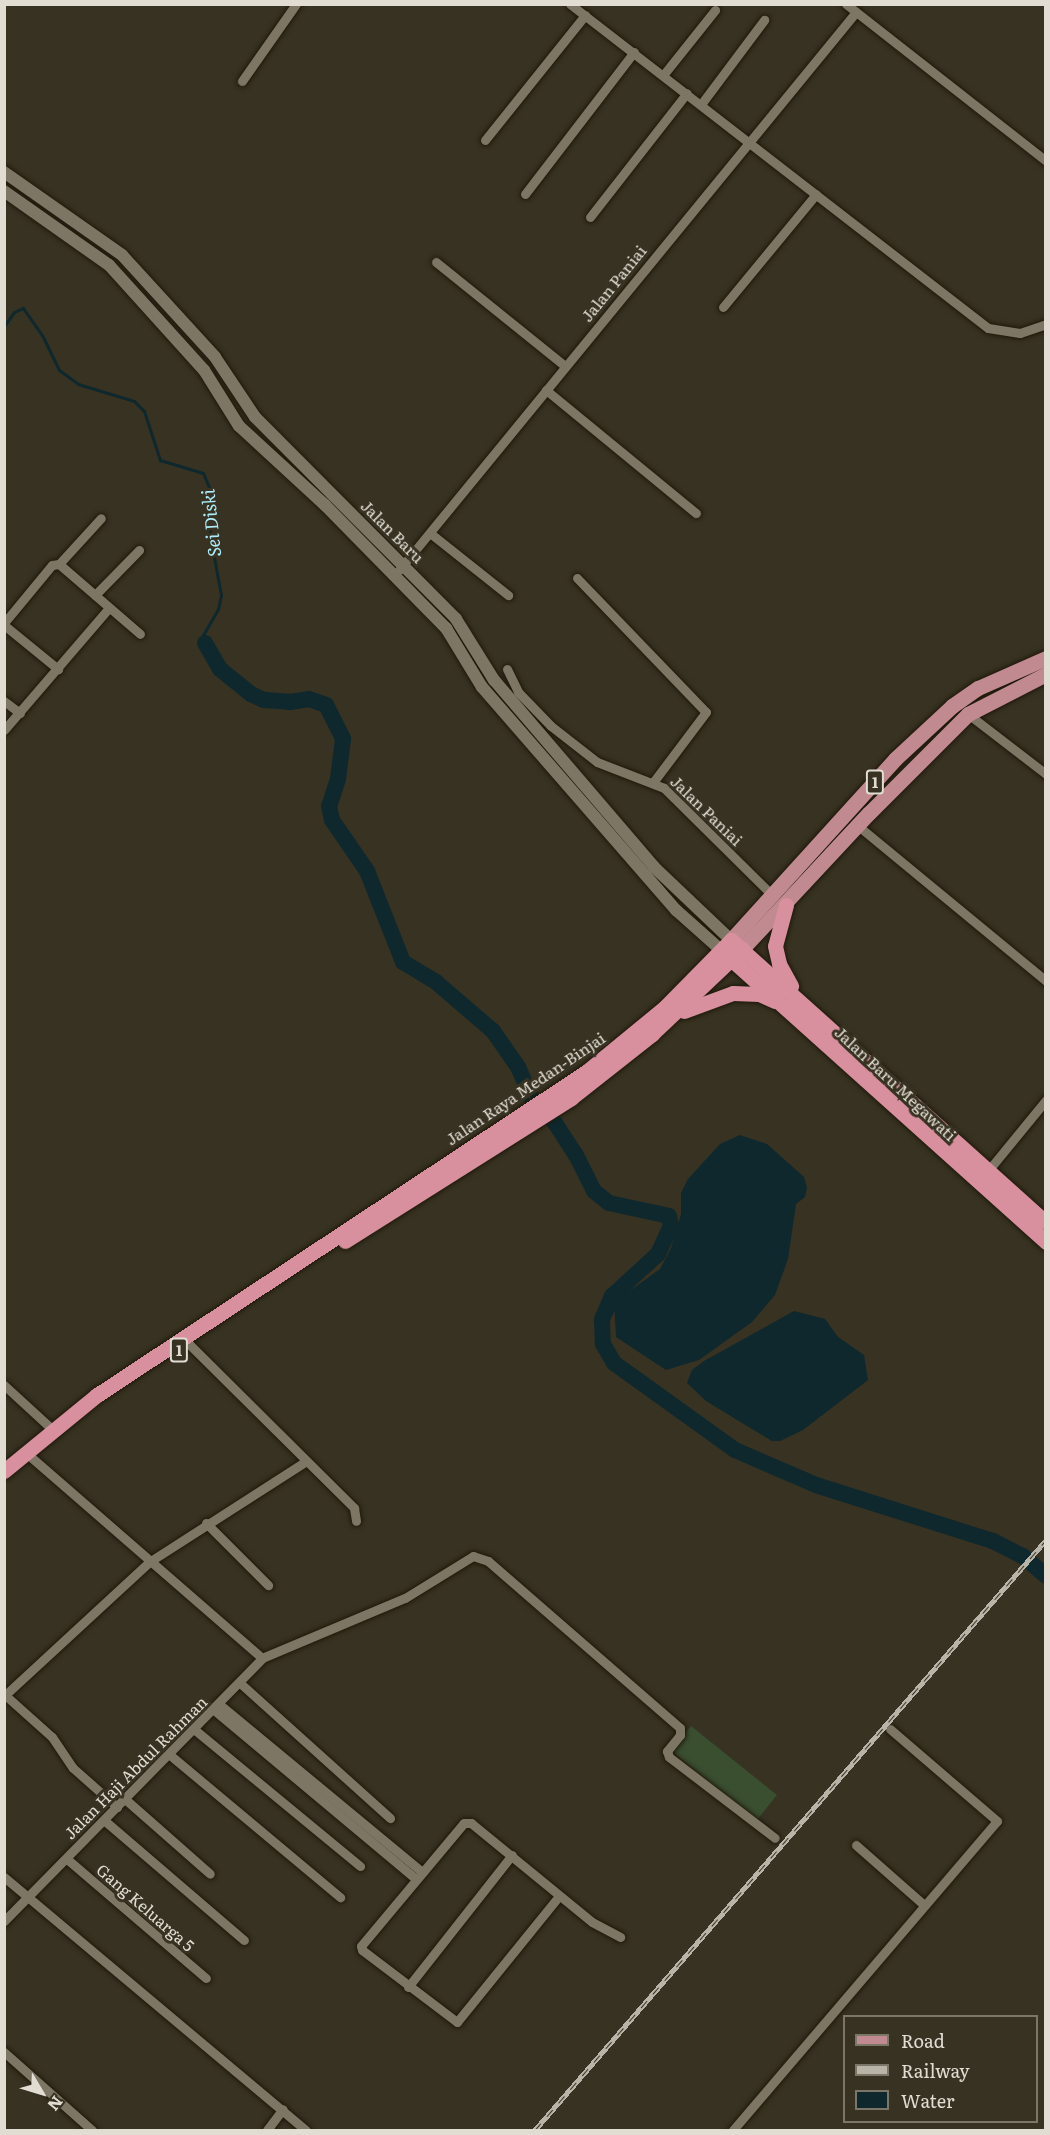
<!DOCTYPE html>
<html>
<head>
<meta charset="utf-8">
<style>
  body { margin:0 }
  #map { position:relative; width:1050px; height:2135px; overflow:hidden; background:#383222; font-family:Literata,serif }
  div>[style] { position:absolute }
  .green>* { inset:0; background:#3a4e30 }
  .water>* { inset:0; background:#0e282d }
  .stream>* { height:3px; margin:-1.5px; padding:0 1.5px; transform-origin:1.5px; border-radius:1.5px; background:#0e282d }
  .river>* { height:16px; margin:-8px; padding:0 8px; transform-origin:8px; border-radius:8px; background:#0e282d }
  .roads { filter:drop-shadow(0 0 2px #1f190b) drop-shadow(0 0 2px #1f190b) }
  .minor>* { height:9px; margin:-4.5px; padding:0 4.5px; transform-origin:4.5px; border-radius:4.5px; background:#7e7665 }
  .tertiary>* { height:12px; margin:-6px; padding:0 6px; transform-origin:6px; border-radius:6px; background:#7e7665 }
  .primary>* { height:15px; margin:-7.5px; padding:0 7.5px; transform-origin:7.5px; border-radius:7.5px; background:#c18990 }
  .trunk>* { height:15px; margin:-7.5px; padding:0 7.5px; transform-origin:7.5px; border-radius:7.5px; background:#d8909e }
  .rail>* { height:5px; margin-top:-2.5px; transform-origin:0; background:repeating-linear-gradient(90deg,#383222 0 9px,#b8b4a8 0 18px); box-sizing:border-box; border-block:2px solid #b8b4a8 }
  span { translate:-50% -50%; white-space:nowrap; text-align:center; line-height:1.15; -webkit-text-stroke:6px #383222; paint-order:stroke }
  .shield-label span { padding:2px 4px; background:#383222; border:2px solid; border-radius:4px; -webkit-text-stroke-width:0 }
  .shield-label { font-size:15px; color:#e1ddd3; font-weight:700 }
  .street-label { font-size:16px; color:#e1ddd3 }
  .water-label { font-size:18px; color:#acecfb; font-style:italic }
  .frame { position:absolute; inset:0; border:6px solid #e1ddd3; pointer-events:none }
  .legend { position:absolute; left:843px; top:2015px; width:195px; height:108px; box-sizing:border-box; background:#383222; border:2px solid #7c7669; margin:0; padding:8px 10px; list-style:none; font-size:18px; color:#e1ddd3 }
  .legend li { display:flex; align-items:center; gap:12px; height:30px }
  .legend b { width:30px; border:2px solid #7c7669 }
  .north { position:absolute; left:12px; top:2063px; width:60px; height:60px; -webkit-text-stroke:4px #383222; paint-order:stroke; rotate:128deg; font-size:16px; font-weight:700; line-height:24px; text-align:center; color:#e1ddd3 }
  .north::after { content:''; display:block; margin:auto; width:21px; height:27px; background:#e1ddd3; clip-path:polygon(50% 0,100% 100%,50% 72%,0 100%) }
</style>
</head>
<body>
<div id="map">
  <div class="green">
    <i style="clip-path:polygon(691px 1726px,777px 1795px,757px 1820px,671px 1751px)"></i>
  </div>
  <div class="water">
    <i style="clip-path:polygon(740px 1135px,767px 1144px,804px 1177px,807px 1188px,805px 1197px,796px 1204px,788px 1259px,775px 1295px,752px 1322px,699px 1360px,666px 1370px,616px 1337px,614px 1302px,660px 1269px,671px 1248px,681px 1214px,681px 1193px,688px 1179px,720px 1144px)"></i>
    <i style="clip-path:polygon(794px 1311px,825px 1319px,838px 1337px,864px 1355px,868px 1380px,803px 1430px,780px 1441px,772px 1441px,706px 1401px,687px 1383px,692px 1370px,704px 1361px)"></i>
  </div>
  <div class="stream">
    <i style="left:4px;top:326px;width:17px;rotate:-54deg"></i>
    <i style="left:14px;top:312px;width:10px;rotate:-24deg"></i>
    <i style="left:23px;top:308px;width:33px;rotate:55deg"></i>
    <i style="left:42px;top:335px;width:39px;rotate:64deg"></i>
    <i style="left:59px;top:370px;width:24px;rotate:36deg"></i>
    <i style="left:78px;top:384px;width:59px;rotate:16.9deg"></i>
    <i style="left:134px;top:401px;width:14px;rotate:45deg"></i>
    <i style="left:144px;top:411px;width:52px;rotate:71.9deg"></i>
    <i style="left:160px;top:460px;width:45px;rotate:16.8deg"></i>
    <i style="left:203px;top:473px;width:15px;rotate:67deg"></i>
    <i style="left:209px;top:487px;width:49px;rotate:88.8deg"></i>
    <i style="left:210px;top:536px;width:60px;rotate:79.4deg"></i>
    <i style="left:221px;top:595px;width:14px;rotate:102deg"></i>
    <i style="left:218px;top:609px;width:30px;rotate:120deg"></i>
    <i style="left:203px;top:635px;width:8px;rotate:76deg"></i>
  </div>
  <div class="river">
    <i style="left:205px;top:643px;width:30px;rotate:60deg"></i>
    <i style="left:220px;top:669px;width:40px;rotate:39deg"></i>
    <i style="left:251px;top:694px;width:14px;rotate:25deg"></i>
    <i style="left:264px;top:700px;width:26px;rotate:4deg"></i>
    <i style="left:290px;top:702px;width:19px;rotate:-9deg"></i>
    <i style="left:309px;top:699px;width:18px;rotate:19deg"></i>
    <i style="left:326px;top:705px;width:38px;rotate:63deg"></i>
    <i style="left:343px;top:739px;width:40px;rotate:97.1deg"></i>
    <i style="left:338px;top:779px;width:28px;rotate:108deg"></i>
    <i style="left:329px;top:806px;width:14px;rotate:78deg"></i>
    <i style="left:332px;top:820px;width:62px;rotate:55.5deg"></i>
    <i style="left:367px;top:871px;width:98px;rotate:68.4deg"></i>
    <i style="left:403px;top:962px;width:39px;rotate:31deg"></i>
    <i style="left:436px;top:982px;width:75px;rotate:40.7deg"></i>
    <i style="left:493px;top:1031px;width:44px;rotate:55.2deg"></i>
    <i style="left:518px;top:1067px;width:35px;rotate:66deg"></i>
    <i style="left:532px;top:1099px;width:33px;rotate:46deg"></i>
    <i style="left:555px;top:1123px;width:38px;rotate:57deg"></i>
    <i style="left:576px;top:1155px;width:40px;rotate:63.4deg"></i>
    <i style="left:594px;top:1191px;width:19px;rotate:39deg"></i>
    <i style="left:609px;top:1203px;width:61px;rotate:12.2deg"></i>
    <i style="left:669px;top:1216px;width:10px;rotate:79deg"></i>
    <i style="left:671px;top:1226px;width:31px;rotate:115deg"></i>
    <i style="left:658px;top:1254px;width:62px;rotate:137.6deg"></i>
    <i style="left:612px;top:1296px;width:26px;rotate:113deg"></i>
    <i style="left:602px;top:1320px;width:24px;rotate:88deg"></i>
    <i style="left:603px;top:1344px;width:22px;rotate:60deg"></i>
    <i style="left:614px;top:1363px;width:149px;rotate:35.7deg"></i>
    <i style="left:735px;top:1450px;width:88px;rotate:23.4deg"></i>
    <i style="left:816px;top:1485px;width:186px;rotate:17.6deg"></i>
    <i style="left:993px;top:1541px;width:34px;rotate:27deg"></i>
    <i style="left:1023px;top:1556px;width:30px;rotate:41deg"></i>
  </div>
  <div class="roads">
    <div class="minor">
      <i style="left:570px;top:4px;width:529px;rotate:37.78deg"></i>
      <i style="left:988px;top:328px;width:32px;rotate:9deg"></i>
      <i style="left:1020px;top:333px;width:28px;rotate:-19deg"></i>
      <i style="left:846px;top:4px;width:254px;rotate:38.1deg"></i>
      <i style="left:664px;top:74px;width:82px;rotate:-51.4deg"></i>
      <i style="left:242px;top:81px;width:94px;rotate:-55deg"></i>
      <i style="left:702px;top:103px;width:104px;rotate:-53.2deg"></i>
      <i style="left:485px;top:140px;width:160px;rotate:-51.3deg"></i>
      <i style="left:525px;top:194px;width:179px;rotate:-52.5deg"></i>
      <i style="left:590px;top:217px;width:157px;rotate:-52deg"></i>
      <i style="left:436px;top:262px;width:166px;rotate:38.9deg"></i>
      <i style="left:723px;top:307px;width:146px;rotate:-50.5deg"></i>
      <i style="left:546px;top:390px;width:194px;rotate:39.4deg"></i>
      <i style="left:430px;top:533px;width:100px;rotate:38.5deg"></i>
      <i style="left:59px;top:564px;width:107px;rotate:40.8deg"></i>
      <i style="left:399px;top:570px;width:721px;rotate:-50.68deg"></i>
      <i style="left:577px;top:578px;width:186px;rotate:46.1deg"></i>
      <i style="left:706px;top:712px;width:86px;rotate:127deg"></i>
      <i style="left:95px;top:595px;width:63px;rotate:-45.6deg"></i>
      <i style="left:4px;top:623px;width:75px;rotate:-50.4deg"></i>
      <i style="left:52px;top:565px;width:7px;rotate:-8deg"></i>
      <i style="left:59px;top:564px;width:62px;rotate:-47.6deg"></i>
      <i style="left:4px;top:625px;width:70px;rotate:39.2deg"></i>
      <i style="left:507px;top:669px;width:25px;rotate:64deg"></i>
      <i style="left:518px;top:692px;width:47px;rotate:45.9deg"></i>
      <i style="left:551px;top:726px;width:58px;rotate:38deg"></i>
      <i style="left:597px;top:762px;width:72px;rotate:21.2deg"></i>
      <i style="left:664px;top:788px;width:152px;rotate:44.7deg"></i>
      <i style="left:4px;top:701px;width:20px;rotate:37deg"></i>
      <i style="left:968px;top:714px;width:98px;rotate:37.6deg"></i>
      <i style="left:4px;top:730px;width:161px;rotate:-49.3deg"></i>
      <i style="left:857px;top:825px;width:245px;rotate:39.5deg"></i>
      <i style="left:987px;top:1172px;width:93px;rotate:-50.7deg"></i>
      <i style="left:189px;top:1344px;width:233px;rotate:44.8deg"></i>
      <i style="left:354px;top:1508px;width:13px;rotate:81deg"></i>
      <i style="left:4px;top:1385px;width:67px;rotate:42.6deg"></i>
      <i style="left:32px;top:1458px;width:305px;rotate:41deg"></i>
      <i style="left:206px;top:1523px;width:88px;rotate:45deg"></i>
      <i style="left:240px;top:1683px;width:202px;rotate:42deg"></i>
      <i style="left:5px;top:1695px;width:63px;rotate:41.8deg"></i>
      <i style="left:52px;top:1737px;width:37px;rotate:56deg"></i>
      <i style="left:73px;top:1768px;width:59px;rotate:41.6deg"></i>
      <i style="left:4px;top:1696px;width:197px;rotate:-42.7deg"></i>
      <i style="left:149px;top:1562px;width:185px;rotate:-32.7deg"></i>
      <i style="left:219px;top:1704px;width:264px;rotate:39.6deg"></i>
      <i style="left:214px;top:1710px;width:263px;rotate:39.9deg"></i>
      <i style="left:195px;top:1730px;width:214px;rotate:39.5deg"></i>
      <i style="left:170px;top:1755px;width:222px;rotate:39.9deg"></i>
      <i style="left:125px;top:1799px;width:113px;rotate:41.4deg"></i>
      <i style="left:105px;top:1821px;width:183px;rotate:40.6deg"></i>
      <i style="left:856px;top:1845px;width:91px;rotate:41.4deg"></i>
      <i style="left:67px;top:1859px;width:183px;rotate:40.6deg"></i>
      <i style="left:4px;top:1877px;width:394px;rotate:40deg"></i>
      <i style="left:559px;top:1896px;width:162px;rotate:129deg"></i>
      <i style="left:457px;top:2022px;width:119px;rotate:-142.8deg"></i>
      <i style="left:362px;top:1950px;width:4px;rotate:-104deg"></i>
      <i style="left:361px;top:1946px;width:160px;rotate:-50.1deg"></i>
      <i style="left:464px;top:1823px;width:7px"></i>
      <i style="left:471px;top:1823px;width:156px;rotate:39.3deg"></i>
      <i style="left:592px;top:1922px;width:32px;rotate:28deg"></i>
      <i style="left:4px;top:1921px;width:368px;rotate:-45.5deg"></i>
      <i style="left:262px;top:1658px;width:155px;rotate:-22.8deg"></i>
      <i style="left:405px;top:1598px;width:80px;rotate:-31.7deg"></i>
      <i style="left:473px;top:1556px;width:16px;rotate:18deg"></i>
      <i style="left:488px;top:1561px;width:254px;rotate:41deg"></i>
      <i style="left:680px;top:1728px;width:7px;rotate:90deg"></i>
      <i style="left:680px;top:1735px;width:21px;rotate:129deg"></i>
      <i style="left:667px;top:1751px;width:6px;rotate:72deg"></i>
      <i style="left:669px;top:1757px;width:133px;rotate:37.4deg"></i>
      <i style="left:408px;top:1987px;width:168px;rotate:-51.8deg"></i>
      <i style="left:4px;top:2052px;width:118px;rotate:41.6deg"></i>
      <i style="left:267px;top:2130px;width:26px;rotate:-53deg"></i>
      <i style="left:733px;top:2130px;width:406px;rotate:-49.5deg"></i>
      <i style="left:997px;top:1821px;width:141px;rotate:-139.3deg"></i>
    </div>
    <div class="tertiary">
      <i style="left:4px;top:172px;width:144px;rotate:35.1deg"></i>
      <i style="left:122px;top:255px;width:138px;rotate:47.6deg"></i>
      <i style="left:215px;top:357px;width:72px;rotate:56.3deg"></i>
      <i style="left:255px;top:417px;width:285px;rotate:45.1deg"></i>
      <i style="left:456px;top:619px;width:72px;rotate:58.1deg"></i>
      <i style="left:494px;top:680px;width:246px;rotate:49.4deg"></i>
      <i style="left:654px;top:867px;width:106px;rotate:43.5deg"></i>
      <i style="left:4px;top:191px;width:128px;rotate:35.2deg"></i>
      <i style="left:109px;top:265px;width:142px;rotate:47.9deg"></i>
      <i style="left:204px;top:370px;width:66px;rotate:58deg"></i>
      <i style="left:239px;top:426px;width:117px;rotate:42.6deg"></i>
      <i style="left:325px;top:505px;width:173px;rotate:45.5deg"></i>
      <i style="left:446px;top:628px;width:69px;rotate:58.6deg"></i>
      <i style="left:482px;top:687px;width:296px;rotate:49deg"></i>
      <i style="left:676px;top:910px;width:62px;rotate:41.7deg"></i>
    </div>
    <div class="primary">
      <i style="left:731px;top:940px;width:244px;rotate:-47.8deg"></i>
      <i style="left:895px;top:759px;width:78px;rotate:-42.9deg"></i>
      <i style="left:952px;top:706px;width:32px;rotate:-35deg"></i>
      <i style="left:978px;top:688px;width:74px;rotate:-23.8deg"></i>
      <i style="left:742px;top:949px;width:186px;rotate:-47deg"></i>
      <i style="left:869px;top:813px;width:140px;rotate:-45deg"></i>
      <i style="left:968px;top:714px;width:88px;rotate:-27.1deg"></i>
    </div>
    <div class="trunk">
      <i style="left:786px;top:905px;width:42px;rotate:105deg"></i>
      <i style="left:775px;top:946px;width:18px;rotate:77deg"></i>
      <i style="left:779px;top:964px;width:25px;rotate:61deg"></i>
      <i style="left:724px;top:953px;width:433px;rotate:41.9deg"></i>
      <i style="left:684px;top:1011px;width:52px;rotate:-20.2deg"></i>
      <i style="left:733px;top:993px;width:26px;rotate:2deg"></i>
      <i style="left:759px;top:994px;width:17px;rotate:24deg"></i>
      <i style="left:345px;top:1241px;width:267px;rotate:-32.3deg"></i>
      <i style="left:571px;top:1098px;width:103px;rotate:-38.3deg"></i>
      <i style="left:652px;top:1034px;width:124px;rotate:-43.4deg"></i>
      <i style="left:4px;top:1471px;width:120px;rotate:-39.3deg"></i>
      <i style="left:97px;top:1395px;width:586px;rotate:-33.45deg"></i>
      <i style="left:586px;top:1072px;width:102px;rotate:-39.4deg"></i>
      <i style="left:665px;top:1007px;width:94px;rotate:-45.4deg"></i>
      <i style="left:731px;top:940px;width:423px;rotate:41.9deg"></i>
    </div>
  </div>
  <div class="rail">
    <i style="left:535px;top:2130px;width:781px;rotate:-49.1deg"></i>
  </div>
  <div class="shield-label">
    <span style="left:875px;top:782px">1</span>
    <span style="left:179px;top:1350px">1</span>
  </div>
  <div class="street-label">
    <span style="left:613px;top:283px;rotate:-51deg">Jalan Paniai</span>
    <span style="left:393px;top:531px;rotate:45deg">Jalan Baru</span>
    <span style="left:707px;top:810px;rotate:44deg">Jalan Paniai</span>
    <span style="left:896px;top:1083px;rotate:43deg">Jalan Baru Megawati</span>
    <span style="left:525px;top:1088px;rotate:-34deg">Jalan Raya Medan-Binjai</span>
    <span style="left:135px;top:1767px;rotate:-45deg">Jalan Haji Abdul Rahman</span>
    <span style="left:146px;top:1907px;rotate:41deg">Gang Keluarga 5</span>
  </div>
  <div class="water-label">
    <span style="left:211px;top:523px;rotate:-96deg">Sei Diski</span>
  </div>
  <div class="frame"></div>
  <ul class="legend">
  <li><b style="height:8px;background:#c18990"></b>Road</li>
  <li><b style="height:8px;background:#b8b4a8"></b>Railway</li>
  <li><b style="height:16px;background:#0e282d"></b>Water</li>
  </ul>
  <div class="north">N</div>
</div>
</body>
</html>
